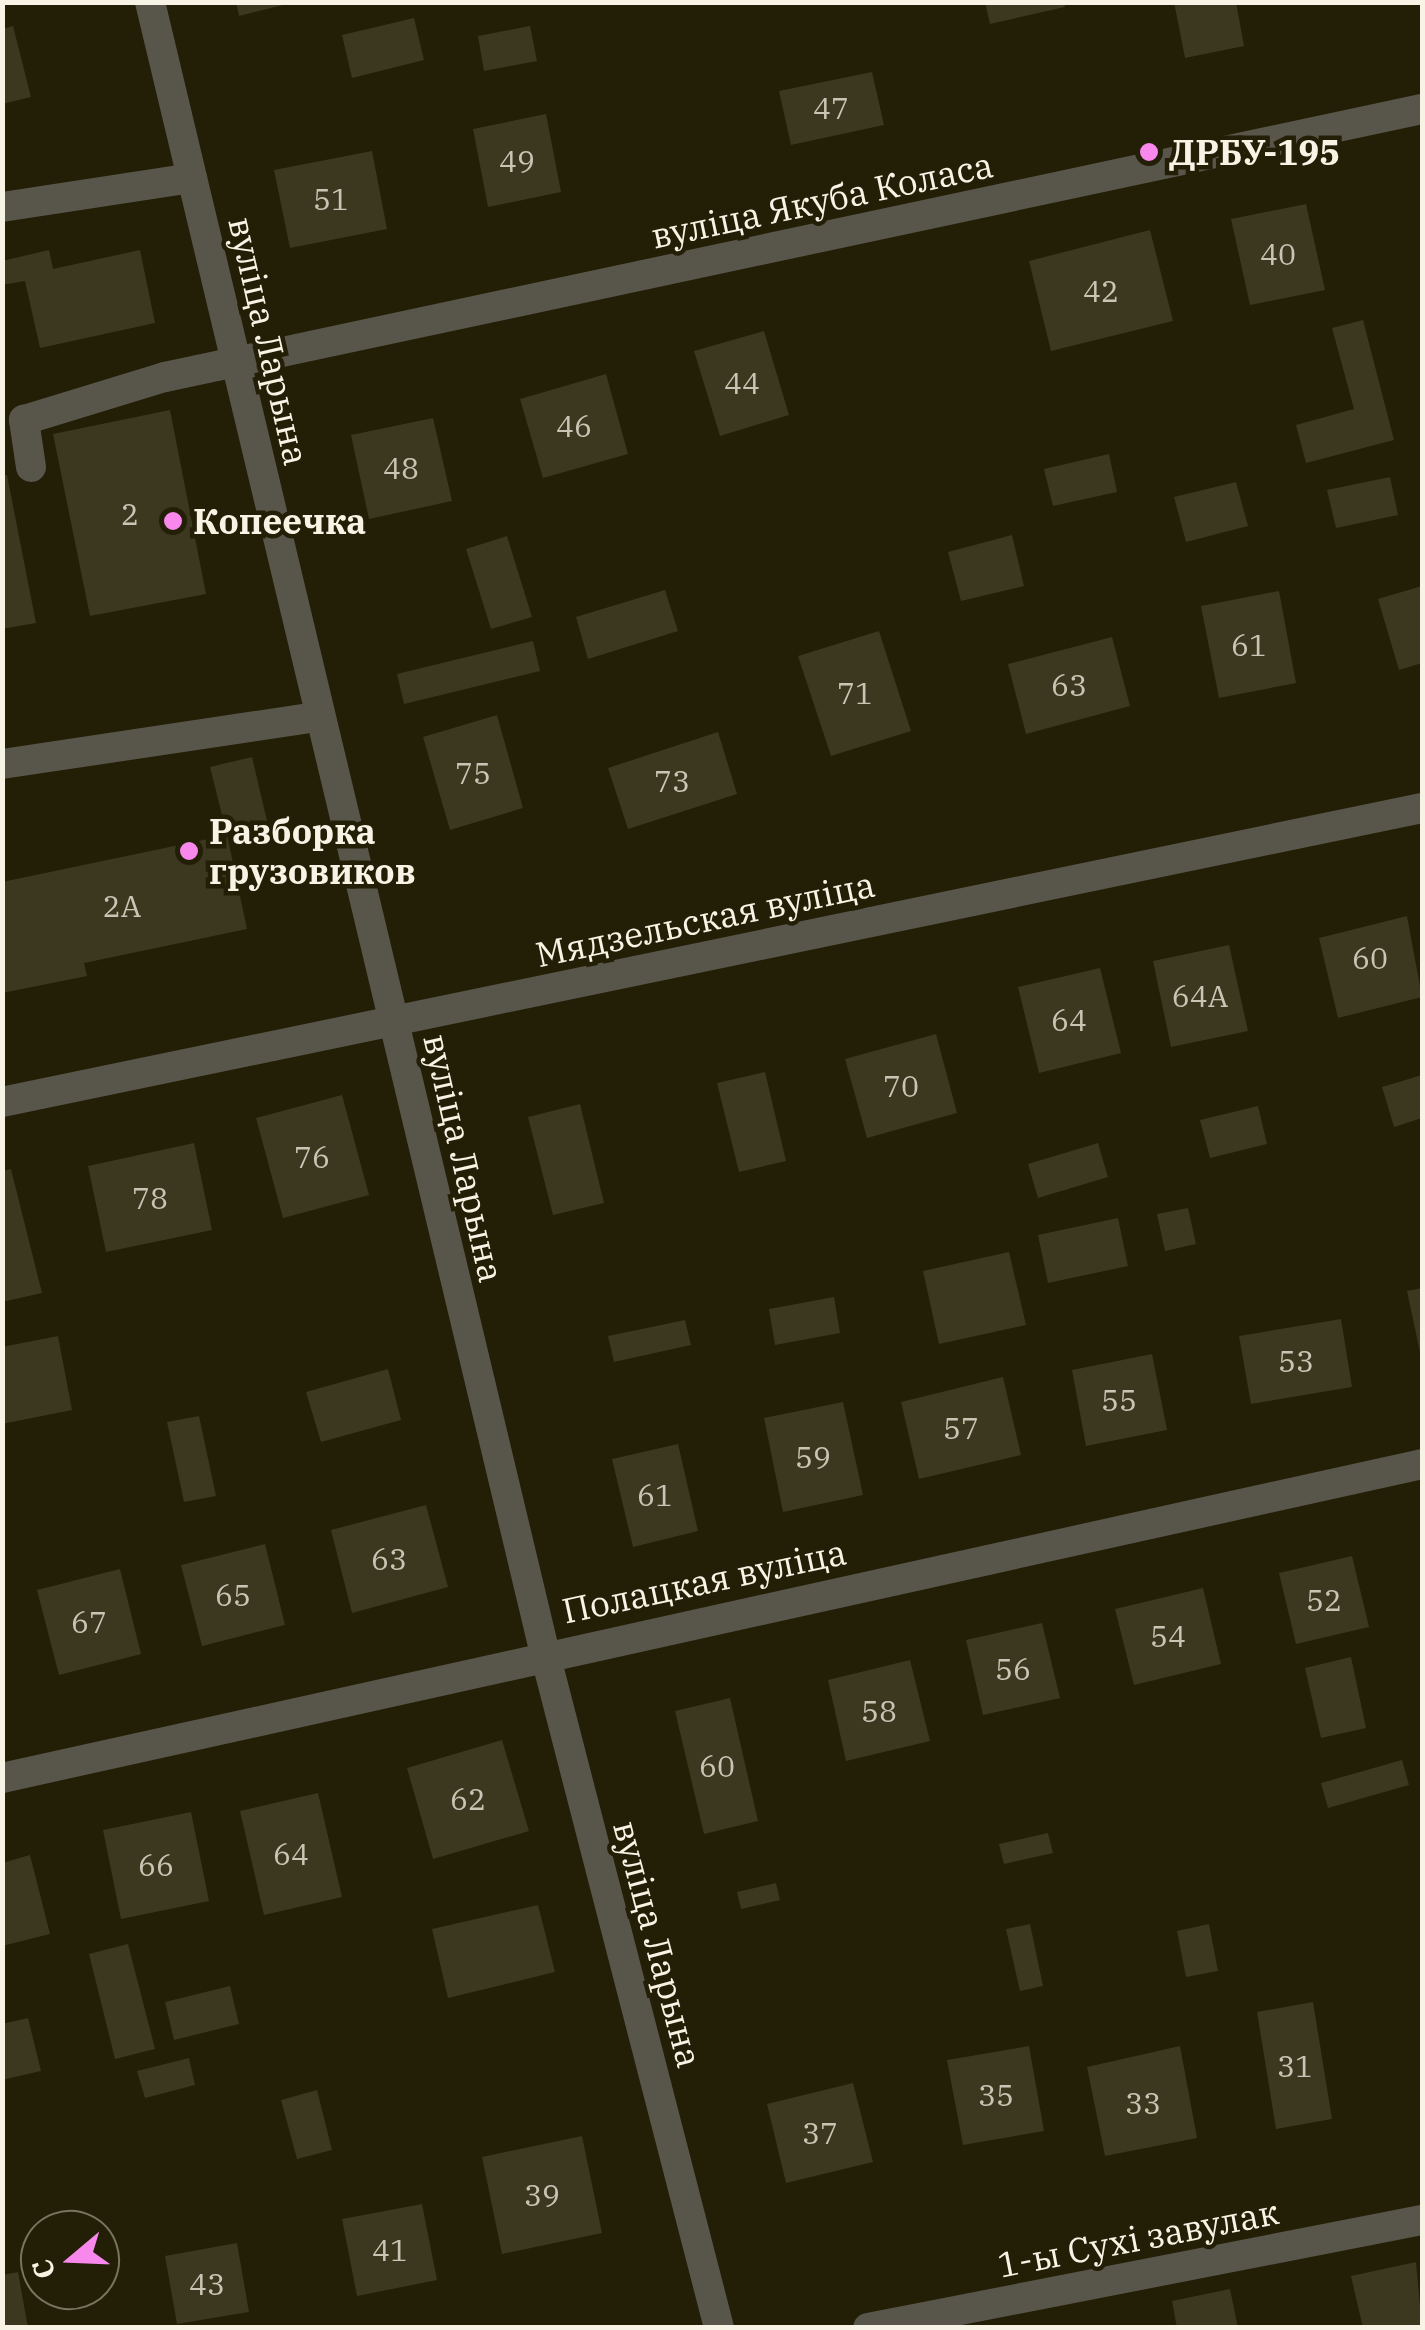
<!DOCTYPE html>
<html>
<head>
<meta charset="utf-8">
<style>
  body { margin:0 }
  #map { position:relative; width:1425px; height:2330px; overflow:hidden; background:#231e06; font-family:"IBM Plex Serif",serif }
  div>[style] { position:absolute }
  .building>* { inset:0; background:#3c371f }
  .minor>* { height:30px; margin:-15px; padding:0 15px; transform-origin:15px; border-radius:15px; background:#58564a }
  .dots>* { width:28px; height:28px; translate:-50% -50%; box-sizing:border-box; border:5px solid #231e06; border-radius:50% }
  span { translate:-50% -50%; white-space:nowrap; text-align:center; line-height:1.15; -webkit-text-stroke:9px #231e06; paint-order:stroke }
  .number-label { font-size:30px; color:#c8c5b4 }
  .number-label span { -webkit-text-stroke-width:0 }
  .poi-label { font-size:35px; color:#f7f4e5; font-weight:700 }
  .left { translate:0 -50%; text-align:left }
  .street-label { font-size:35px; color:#f7f4e5 }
  .frame { position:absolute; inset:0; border:5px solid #f7f4e5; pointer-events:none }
  .north { position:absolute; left:20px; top:2210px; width:100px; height:100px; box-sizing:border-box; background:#231e06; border:2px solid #78745f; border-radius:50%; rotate:251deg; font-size:28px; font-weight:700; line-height:40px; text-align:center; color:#f7f4e5 }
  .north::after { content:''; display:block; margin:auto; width:35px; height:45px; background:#f888eb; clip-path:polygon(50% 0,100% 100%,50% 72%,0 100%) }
</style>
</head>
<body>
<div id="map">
  <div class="building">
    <i style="clip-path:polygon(236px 2px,287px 2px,287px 4px,239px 16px)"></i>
    <i style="clip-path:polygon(985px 2px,1064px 2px,1065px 7px,990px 24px)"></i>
    <i style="clip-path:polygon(1174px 2px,1236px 2px,1244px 46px,1185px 58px)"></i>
    <i style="clip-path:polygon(414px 18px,424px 60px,352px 78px,342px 35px)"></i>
    <i style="clip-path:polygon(13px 26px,31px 97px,2px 104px,2px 29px)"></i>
    <i style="clip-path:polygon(530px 26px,537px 61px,484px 71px,478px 36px)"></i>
    <i style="clip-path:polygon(872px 72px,884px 125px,791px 145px,779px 91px)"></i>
    <i style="clip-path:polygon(546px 114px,561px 192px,488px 207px,473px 129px)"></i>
    <i style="clip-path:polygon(372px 151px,387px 229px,290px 248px,274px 170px)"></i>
    <i style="clip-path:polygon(1306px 204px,1325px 290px,1250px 305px,1231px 219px)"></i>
    <i style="clip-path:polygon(1150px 230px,1173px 321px,1051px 351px,1029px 261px)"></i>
    <i style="clip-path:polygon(49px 250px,53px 269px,140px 250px,155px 323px,40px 348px,25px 281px,2px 285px,2px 261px)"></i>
    <i style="clip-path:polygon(1363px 320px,1394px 440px,1306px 463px,1296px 425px,1354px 409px,1332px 328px)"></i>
    <i style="clip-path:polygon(764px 331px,789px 415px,720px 436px,694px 351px)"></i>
    <i style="clip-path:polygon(606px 374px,628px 454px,543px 478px,520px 399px)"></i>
    <i style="clip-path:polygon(170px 410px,206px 594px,90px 616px,53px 434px)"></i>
    <i style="clip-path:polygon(433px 418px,452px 501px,369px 519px,351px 435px)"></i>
    <i style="clip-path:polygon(1109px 454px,1117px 492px,1053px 506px,1044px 469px)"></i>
    <i style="clip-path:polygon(7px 475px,36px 623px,2px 629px,2px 476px)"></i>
    <i style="clip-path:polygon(1390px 477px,1398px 515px,1336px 528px,1327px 490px)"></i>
    <i style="clip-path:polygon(1236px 482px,1248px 526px,1186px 542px,1174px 497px)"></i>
    <i style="clip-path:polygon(1012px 535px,1024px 586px,961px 601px,948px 552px)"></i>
    <i style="clip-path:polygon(507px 536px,532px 617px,491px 629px,466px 549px)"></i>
    <i style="clip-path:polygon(1422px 586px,1422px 663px,1399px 670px,1378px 599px)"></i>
    <i style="clip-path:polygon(665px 590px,678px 631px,588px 659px,576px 617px)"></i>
    <i style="clip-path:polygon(1279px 591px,1296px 683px,1219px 698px,1201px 606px)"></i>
    <i style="clip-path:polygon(879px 631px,911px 731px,831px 756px,798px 656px)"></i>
    <i style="clip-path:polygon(1112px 637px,1130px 706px,1026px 734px,1008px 664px)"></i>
    <i style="clip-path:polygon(533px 641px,540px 671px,404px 704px,397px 674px)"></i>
    <i style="clip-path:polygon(497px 715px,523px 808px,450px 830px,423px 737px)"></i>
    <i style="clip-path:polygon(718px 732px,737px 794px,628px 829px,608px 768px)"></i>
    <i style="clip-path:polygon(252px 757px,268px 825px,227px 835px,210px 767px)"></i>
    <i style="clip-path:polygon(227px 835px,247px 929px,84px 963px,87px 976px,2px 993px,2px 882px)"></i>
    <i style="clip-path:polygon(1407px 916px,1422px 997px,1338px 1018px,1319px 938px)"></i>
    <i style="clip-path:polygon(1229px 945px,1248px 1031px,1171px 1047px,1153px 961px)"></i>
    <i style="clip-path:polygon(1100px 968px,1121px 1053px,1039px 1073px,1018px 987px)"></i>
    <i style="clip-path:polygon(936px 1034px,957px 1113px,867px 1138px,845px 1059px)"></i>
    <i style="clip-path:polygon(765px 1072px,786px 1161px,739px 1172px,717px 1083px)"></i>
    <i style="clip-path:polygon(1422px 1075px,1422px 1118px,1394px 1127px,1382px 1087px)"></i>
    <i style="clip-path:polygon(342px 1095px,369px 1195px,283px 1218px,256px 1118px)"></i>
    <i style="clip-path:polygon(580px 1104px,604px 1203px,553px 1215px,528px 1117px)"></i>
    <i style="clip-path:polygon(1258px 1106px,1267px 1144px,1210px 1158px,1200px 1120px)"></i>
    <i style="clip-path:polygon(194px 1143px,212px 1230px,106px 1252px,88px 1166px)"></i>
    <i style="clip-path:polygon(1098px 1143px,1108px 1177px,1038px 1198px,1028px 1164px)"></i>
    <i style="clip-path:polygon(11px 1169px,42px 1293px,2px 1302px,2px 1171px)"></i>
    <i style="clip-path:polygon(1188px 1208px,1196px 1244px,1165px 1251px,1157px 1214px)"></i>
    <i style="clip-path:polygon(1118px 1218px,1128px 1266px,1048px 1283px,1038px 1235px)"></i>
    <i style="clip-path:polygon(1009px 1252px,1026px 1325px,939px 1344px,923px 1271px)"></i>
    <i style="clip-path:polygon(1422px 1288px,1422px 1357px,1421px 1357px,1407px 1291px)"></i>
    <i style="clip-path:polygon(834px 1297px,840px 1333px,775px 1345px,769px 1309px)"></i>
    <i style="clip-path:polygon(1341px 1319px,1352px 1387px,1251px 1404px,1239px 1336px)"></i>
    <i style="clip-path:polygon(685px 1320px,691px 1345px,614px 1362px,608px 1336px)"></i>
    <i style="clip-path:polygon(58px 1336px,72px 1410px,2px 1424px,2px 1347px)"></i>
    <i style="clip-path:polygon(1152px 1354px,1167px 1430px,1086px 1446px,1072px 1370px)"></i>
    <i style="clip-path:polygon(388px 1369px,401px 1420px,321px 1442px,306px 1392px)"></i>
    <i style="clip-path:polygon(1003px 1377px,1021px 1455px,919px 1479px,901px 1402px)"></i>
    <i style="clip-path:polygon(843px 1402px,863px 1495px,783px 1512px,764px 1418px)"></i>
    <i style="clip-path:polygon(199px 1416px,216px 1496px,184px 1502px,167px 1422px)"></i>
    <i style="clip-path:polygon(678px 1444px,698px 1531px,633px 1547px,612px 1459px)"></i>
    <i style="clip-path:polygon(426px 1505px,448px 1587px,352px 1613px,331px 1530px)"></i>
    <i style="clip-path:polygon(265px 1544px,285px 1625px,202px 1646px,181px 1565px)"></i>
    <i style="clip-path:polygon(1352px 1556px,1369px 1627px,1296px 1644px,1279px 1573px)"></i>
    <i style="clip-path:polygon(120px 1569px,141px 1654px,59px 1675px,37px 1590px)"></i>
    <i style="clip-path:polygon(1203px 1588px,1221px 1664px,1134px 1685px,1115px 1609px)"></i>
    <i style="clip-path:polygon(1042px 1623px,1060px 1698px,983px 1715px,966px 1640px)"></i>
    <i style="clip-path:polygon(1351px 1657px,1366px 1728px,1321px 1738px,1305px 1668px)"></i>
    <i style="clip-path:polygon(910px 1660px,930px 1741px,846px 1761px,828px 1680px)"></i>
    <i style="clip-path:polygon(730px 1698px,758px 1821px,704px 1834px,675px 1711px)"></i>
    <i style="clip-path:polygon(502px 1740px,529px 1831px,433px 1859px,407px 1768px)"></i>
    <i style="clip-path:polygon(1402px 1760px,1409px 1785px,1328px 1808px,1321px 1783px)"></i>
    <i style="clip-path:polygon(318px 1793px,342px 1897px,264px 1915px,240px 1811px)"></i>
    <i style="clip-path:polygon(191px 1812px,209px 1901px,121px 1919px,103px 1830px)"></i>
    <i style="clip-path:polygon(1048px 1833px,1053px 1853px,1004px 1864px,999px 1844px)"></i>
    <i style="clip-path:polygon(30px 1855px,50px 1934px,2px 1946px,2px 1863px)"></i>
    <i style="clip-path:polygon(776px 1883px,780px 1900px,741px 1909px,737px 1892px)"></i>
    <i style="clip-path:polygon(538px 1905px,555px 1972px,448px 1998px,432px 1929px)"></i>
    <i style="clip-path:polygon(1030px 1924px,1043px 1986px,1020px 1991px,1006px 1929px)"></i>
    <i style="clip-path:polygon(1209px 1924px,1218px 1971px,1186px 1977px,1177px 1931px)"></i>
    <i style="clip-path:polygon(128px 1944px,155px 2049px,115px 2059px,89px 1954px)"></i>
    <i style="clip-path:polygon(230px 1986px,239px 2024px,174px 2040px,165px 2002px)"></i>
    <i style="clip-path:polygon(1313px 2002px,1332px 2119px,1276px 2129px,1257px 2012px)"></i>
    <i style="clip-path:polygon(28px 2018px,41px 2071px,2px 2080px,2px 2024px)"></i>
    <i style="clip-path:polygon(1029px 2046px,1044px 2131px,963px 2145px,947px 2060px)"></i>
    <i style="clip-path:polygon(1180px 2046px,1197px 2138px,1105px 2156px,1087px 2067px)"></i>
    <i style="clip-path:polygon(189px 2058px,195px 2085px,145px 2098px,137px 2071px)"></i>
    <i style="clip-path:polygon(853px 2083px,873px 2162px,786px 2183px,767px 2104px)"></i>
    <i style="clip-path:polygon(317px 2090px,332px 2150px,297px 2159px,281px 2100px)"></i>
    <i style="clip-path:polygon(582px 2136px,602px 2233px,502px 2254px,482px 2157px)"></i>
    <i style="clip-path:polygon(422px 2204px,437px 2280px,357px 2296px,342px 2219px)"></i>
    <i style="clip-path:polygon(237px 2243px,249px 2312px,177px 2324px,165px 2256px)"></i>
    <i style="clip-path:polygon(1416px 2262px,1422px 2328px,1363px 2328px,1351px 2276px)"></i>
    <i style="clip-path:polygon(18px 2272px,28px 2328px,2px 2328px,2px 2275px)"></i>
    <i style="clip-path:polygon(1230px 2289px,1238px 2328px,1177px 2328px,1172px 2301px)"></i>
  </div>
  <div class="minor">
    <i style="left:150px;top:2px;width:1699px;rotate:76.55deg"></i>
    <i style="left:545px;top:1654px;width:696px;rotate:75.52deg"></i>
    <i style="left:2px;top:207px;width:192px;rotate:-8.7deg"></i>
    <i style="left:31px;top:467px;width:48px;rotate:-98.5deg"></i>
    <i style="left:24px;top:420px;width:147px;rotate:-17deg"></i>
    <i style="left:165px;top:377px;width:1285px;rotate:-12.04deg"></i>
    <i style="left:2px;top:764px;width:317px;rotate:-8.5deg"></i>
    <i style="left:2px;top:1102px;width:1450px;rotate:-11.7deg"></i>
    <i style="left:2px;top:1778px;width:1454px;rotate:-12.47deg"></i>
    <i style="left:868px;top:2328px;width:564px;rotate:-11.03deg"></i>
  </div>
  <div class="dots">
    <i style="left:1149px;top:152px;background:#f888eb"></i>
    <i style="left:173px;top:521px;background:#f888eb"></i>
    <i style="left:189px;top:851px;background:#f888eb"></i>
  </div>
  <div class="number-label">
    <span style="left:831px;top:108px">47</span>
    <span style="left:517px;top:161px">49</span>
    <span style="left:331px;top:199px">51</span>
    <span style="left:1278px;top:254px">40</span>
    <span style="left:1101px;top:291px">42</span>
    <span style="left:742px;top:383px">44</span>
    <span style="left:574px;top:426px">46</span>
    <span style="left:401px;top:468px">48</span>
    <span style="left:130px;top:514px">2</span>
    <span style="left:1249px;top:645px">61</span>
    <span style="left:1069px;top:685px">63</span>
    <span style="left:855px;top:693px">71</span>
    <span style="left:473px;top:773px">75</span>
    <span style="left:672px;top:781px">73</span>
    <span style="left:122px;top:906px">2А</span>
    <span style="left:1370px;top:958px">60</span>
    <span style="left:1200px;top:996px">64А</span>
    <span style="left:1069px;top:1020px">64</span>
    <span style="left:901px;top:1086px">70</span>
    <span style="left:312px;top:1157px">76</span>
    <span style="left:150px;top:1198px">78</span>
    <span style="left:1296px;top:1361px">53</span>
    <span style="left:1119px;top:1400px">55</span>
    <span style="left:961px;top:1428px">57</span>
    <span style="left:813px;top:1457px">59</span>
    <span style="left:655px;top:1495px">61</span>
    <span style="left:389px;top:1559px">63</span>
    <span style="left:233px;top:1595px">65</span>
    <span style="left:1324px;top:1600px">52</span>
    <span style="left:89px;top:1622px">67</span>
    <span style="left:1168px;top:1636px">54</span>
    <span style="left:1013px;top:1669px">56</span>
    <span style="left:879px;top:1711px">58</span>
    <span style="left:717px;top:1766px">60</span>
    <span style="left:468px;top:1799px">62</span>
    <span style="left:291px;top:1854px">64</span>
    <span style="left:156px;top:1865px">66</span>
    <span style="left:1295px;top:2066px">31</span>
    <span style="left:996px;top:2095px">35</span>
    <span style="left:1143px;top:2103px">33</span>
    <span style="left:820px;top:2133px">37</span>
    <span style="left:542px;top:2195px">39</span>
    <span style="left:390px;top:2250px">41</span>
    <span style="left:207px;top:2284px">43</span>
  </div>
  <div class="poi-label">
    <span class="left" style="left:1169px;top:152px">ДРБУ-195</span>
    <span class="left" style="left:193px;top:521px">Копеечка</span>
    <span class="left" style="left:209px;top:851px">Разборка<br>грузовиков</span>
  </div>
  <div class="street-label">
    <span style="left:822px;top:200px;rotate:-12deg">вуліца Якуба Коласа</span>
    <span style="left:269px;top:341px;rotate:77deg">вуліца Ларына</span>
    <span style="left:705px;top:919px;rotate:-12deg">Мядзельская вуліца</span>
    <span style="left:464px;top:1158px;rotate:77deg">вуліца Ларына</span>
    <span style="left:704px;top:1581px;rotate:-12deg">Полацкая вуліца</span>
    <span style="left:658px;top:1944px;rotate:75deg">вуліца Ларына</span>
    <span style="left:1138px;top:2238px;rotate:-11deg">1-ы Сухі завулак</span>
  </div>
  <div class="frame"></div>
  <div class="north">С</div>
</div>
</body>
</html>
